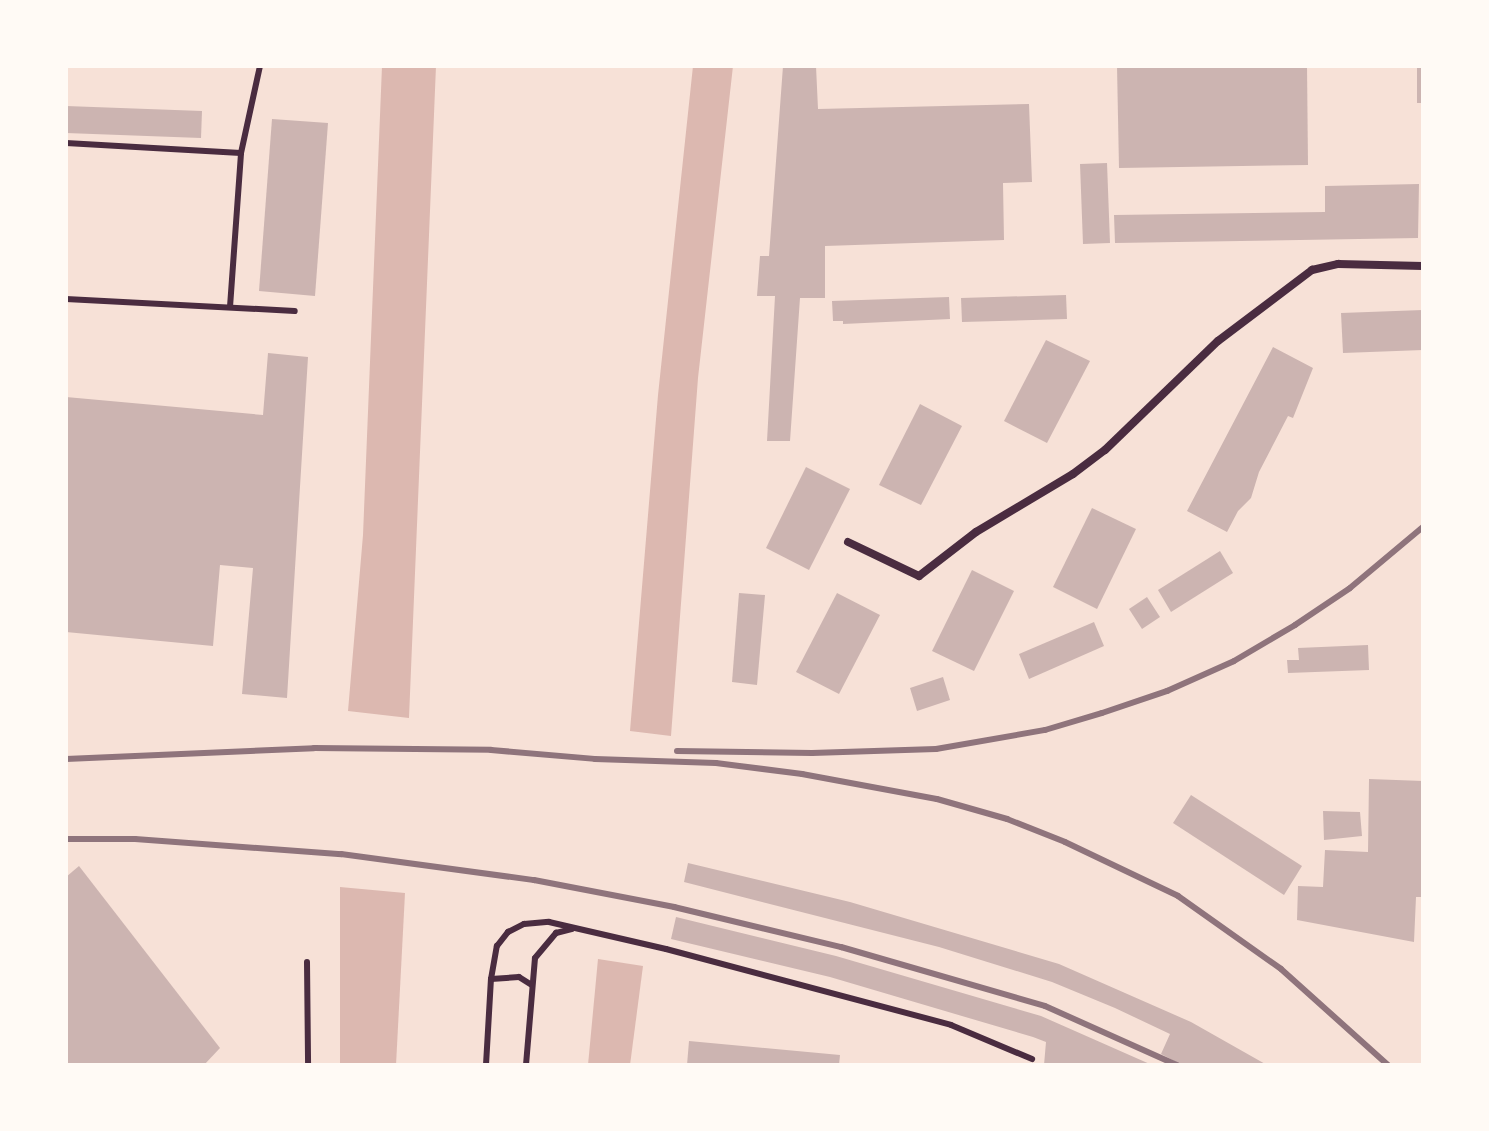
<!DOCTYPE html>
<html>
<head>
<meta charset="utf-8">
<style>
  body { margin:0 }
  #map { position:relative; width:1489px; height:1131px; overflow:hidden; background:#f7e1d7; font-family:"PT Sans Narrow",sans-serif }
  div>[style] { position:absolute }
  .water>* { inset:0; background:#dcb8b0 }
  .building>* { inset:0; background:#ccb4b1 }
  .service>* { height:6px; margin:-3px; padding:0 3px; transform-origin:3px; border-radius:3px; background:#4a2c40 }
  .minor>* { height:8px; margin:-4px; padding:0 4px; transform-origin:4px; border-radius:4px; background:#4a2c40 }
  .rail>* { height:6px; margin:-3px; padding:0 3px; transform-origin:3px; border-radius:3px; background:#8f747c }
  span { translate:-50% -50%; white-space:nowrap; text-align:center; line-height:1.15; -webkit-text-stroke:6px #fffaf5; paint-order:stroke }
  .frame { position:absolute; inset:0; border:68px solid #fffaf5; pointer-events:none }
</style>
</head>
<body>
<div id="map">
  <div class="water">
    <i style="clip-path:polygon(382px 66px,436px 66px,409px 718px,348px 711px,363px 535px)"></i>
    <i style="clip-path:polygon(693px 66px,733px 66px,698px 378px,671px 736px,630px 731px,658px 395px)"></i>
    <i style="clip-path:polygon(340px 887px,405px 893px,396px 1065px,340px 1065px)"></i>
    <i style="clip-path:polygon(598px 959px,643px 966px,630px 1065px,588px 1065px)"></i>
  </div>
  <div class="building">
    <i style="clip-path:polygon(783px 66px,816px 66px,818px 109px,1029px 104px,1032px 182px,1003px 183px,1004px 240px,825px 246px,825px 298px,800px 298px,790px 441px,767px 441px,775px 296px,757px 296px,760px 256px,769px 256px)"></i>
    <i style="clip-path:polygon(1117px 66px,1307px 66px,1308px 165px,1119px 168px)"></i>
    <i style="clip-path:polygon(1417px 66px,1423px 66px,1423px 103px,1417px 103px)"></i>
    <i style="clip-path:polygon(66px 106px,202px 111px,201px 138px,66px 133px)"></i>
    <i style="clip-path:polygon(272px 119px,328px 123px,315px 296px,259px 291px)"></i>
    <i style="clip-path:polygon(1107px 163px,1110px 243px,1083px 244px,1080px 164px)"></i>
    <i style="clip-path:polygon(1419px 184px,1418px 238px,1115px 243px,1114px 215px,1325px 212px,1325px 186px)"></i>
    <i style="clip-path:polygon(1066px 295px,1067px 319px,962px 322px,961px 298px)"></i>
    <i style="clip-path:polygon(949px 297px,950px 319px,843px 324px,843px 321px,833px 321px,832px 301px)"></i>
    <i style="clip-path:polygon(1423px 310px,1423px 350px,1343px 353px,1341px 313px)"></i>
    <i style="clip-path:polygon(1046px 340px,1090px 361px,1047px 443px,1004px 421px)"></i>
    <i style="clip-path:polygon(1273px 347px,1313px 368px,1293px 418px,1288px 416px,1259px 472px,1251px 498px,1238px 511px,1227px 532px,1187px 511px)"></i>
    <i style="clip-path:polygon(268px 353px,308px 357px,287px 698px,242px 694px,253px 568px,220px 565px,213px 646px,66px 632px,66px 397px,263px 415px)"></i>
    <i style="clip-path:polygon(920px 404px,962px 426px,921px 505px,879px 485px)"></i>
    <i style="clip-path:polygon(806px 467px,850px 489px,809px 570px,766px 548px)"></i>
    <i style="clip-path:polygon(1092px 508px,1136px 529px,1097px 609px,1053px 587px)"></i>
    <i style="clip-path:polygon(1220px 551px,1233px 573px,1171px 612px,1158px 590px)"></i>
    <i style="clip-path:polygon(972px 570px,1014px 591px,974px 671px,932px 651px)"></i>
    <i style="clip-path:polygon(739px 593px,765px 595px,757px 685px,732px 682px)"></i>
    <i style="clip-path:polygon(837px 593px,880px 615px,839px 694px,796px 672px)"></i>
    <i style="clip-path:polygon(1147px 597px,1160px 617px,1142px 629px,1129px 609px)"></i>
    <i style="clip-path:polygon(1094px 622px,1104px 646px,1029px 679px,1019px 654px)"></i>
    <i style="clip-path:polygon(1368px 645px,1369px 670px,1288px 673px,1287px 660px,1299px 660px,1298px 648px)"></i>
    <i style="clip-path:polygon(943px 677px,950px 700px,917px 711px,910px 688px)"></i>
    <i style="clip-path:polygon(1369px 779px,1423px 781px,1423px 897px,1416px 897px,1414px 942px,1297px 920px,1298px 886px,1323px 887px,1325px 850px,1368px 852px)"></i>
    <i style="clip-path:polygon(1191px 795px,1302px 866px,1284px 895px,1173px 823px)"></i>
    <i style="clip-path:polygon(1323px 811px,1360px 812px,1362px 836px,1324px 840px)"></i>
    <i style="clip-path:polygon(688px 863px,850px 902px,1059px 964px,1191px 1022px,1267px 1065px,1182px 1065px,1161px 1054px,1170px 1034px,1115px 1008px,1052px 982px,939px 947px,684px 882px)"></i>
    <i style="clip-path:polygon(79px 866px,220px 1048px,204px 1065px,66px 1065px,66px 877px)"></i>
    <i style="clip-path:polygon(676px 917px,836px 956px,1041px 1016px,1152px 1065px,1044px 1065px,1046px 1042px,1033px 1037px,830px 977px,671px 939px)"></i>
    <i style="clip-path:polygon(689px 1041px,840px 1055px,839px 1065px,687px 1065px)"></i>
  </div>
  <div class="service">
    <i style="left:66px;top:143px;width:175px;rotate:3.3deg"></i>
    <i style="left:66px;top:299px;width:229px;rotate:3deg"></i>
    <i style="left:230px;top:307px;width:154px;rotate:-85.9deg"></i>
    <i style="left:241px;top:153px;width:89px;rotate:-77.7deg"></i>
    <i style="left:307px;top:962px;width:103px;rotate:89.4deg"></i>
    <i style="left:491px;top:979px;width:28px;rotate:-4deg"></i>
    <i style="left:519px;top:977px;width:15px;rotate:32deg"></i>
    <i style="left:486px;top:1065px;width:86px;rotate:-86.7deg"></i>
    <i style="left:491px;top:979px;width:34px;rotate:-80deg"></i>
    <i style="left:497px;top:946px;width:18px;rotate:-52deg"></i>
    <i style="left:508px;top:932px;width:18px;rotate:-27deg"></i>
    <i style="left:524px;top:924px;width:25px;rotate:-5deg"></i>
    <i style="left:549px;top:922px;width:120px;rotate:13deg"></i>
    <i style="left:666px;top:949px;width:295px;rotate:14.9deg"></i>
    <i style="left:951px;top:1025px;width:88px;rotate:22.8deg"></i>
    <i style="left:526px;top:1065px;width:107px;rotate:-85.2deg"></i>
    <i style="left:535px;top:958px;width:33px;rotate:-50deg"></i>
    <i style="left:556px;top:933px;width:16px;rotate:-14deg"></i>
  </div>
  <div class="minor">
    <i style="left:848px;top:542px;width:79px;rotate:25.6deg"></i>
    <i style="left:919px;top:576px;width:72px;rotate:-37.7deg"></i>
    <i style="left:976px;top:532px;width:113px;rotate:-30.9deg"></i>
    <i style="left:1073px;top:474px;width:40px;rotate:-37deg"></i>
    <i style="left:1105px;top:450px;width:157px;rotate:-44deg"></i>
    <i style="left:1218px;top:341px;width:118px;rotate:-37.1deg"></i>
    <i style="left:1312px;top:270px;width:27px;rotate:-13deg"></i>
    <i style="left:1338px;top:264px;width:85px;rotate:1.3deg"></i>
  </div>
  <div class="rail">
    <i style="left:677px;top:751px;width:135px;rotate:0.8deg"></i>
    <i style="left:812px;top:753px;width:124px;rotate:-1.8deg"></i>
    <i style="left:936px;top:749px;width:111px;rotate:-9.9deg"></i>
    <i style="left:1045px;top:730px;width:59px;rotate:-16.6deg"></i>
    <i style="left:1102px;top:713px;width:69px;rotate:-18.7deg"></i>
    <i style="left:1167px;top:691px;width:73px;rotate:-24.1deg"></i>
    <i style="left:1234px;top:661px;width:71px;rotate:-30.5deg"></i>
    <i style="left:1295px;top:625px;width:66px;rotate:-33.9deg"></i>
    <i style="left:1350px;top:588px;width:95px;rotate:-39.9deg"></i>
    <i style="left:66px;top:759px;width:248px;rotate:-2.5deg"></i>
    <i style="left:314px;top:748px;width:177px;rotate:0.6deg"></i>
    <i style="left:491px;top:750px;width:104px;rotate:4.9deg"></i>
    <i style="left:595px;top:759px;width:121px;rotate:1.9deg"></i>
    <i style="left:716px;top:763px;width:87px;rotate:7.3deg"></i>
    <i style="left:802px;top:774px;width:137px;rotate:10.5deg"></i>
    <i style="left:937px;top:799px;width:73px;rotate:15.9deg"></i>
    <i style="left:1007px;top:819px;width:62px;rotate:21.6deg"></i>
    <i style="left:1065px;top:842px;width:125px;rotate:25.5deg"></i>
    <i style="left:1178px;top:896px;width:126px;rotate:35.3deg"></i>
    <i style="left:1281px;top:969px;width:144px;rotate:41.9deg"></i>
    <i style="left:66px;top:839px;width:69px"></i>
    <i style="left:135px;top:839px;width:207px;rotate:4.2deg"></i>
    <i style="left:341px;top:854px;width:195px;rotate:7.7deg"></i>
    <i style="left:534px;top:880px;width:143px;rotate:10.9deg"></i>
    <i style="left:674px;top:907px;width:172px;rotate:13.5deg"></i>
    <i style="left:841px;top:947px;width:212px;rotate:16.1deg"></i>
    <i style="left:1045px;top:1006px;width:145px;rotate:24.1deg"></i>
  </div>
  <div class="frame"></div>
</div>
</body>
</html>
